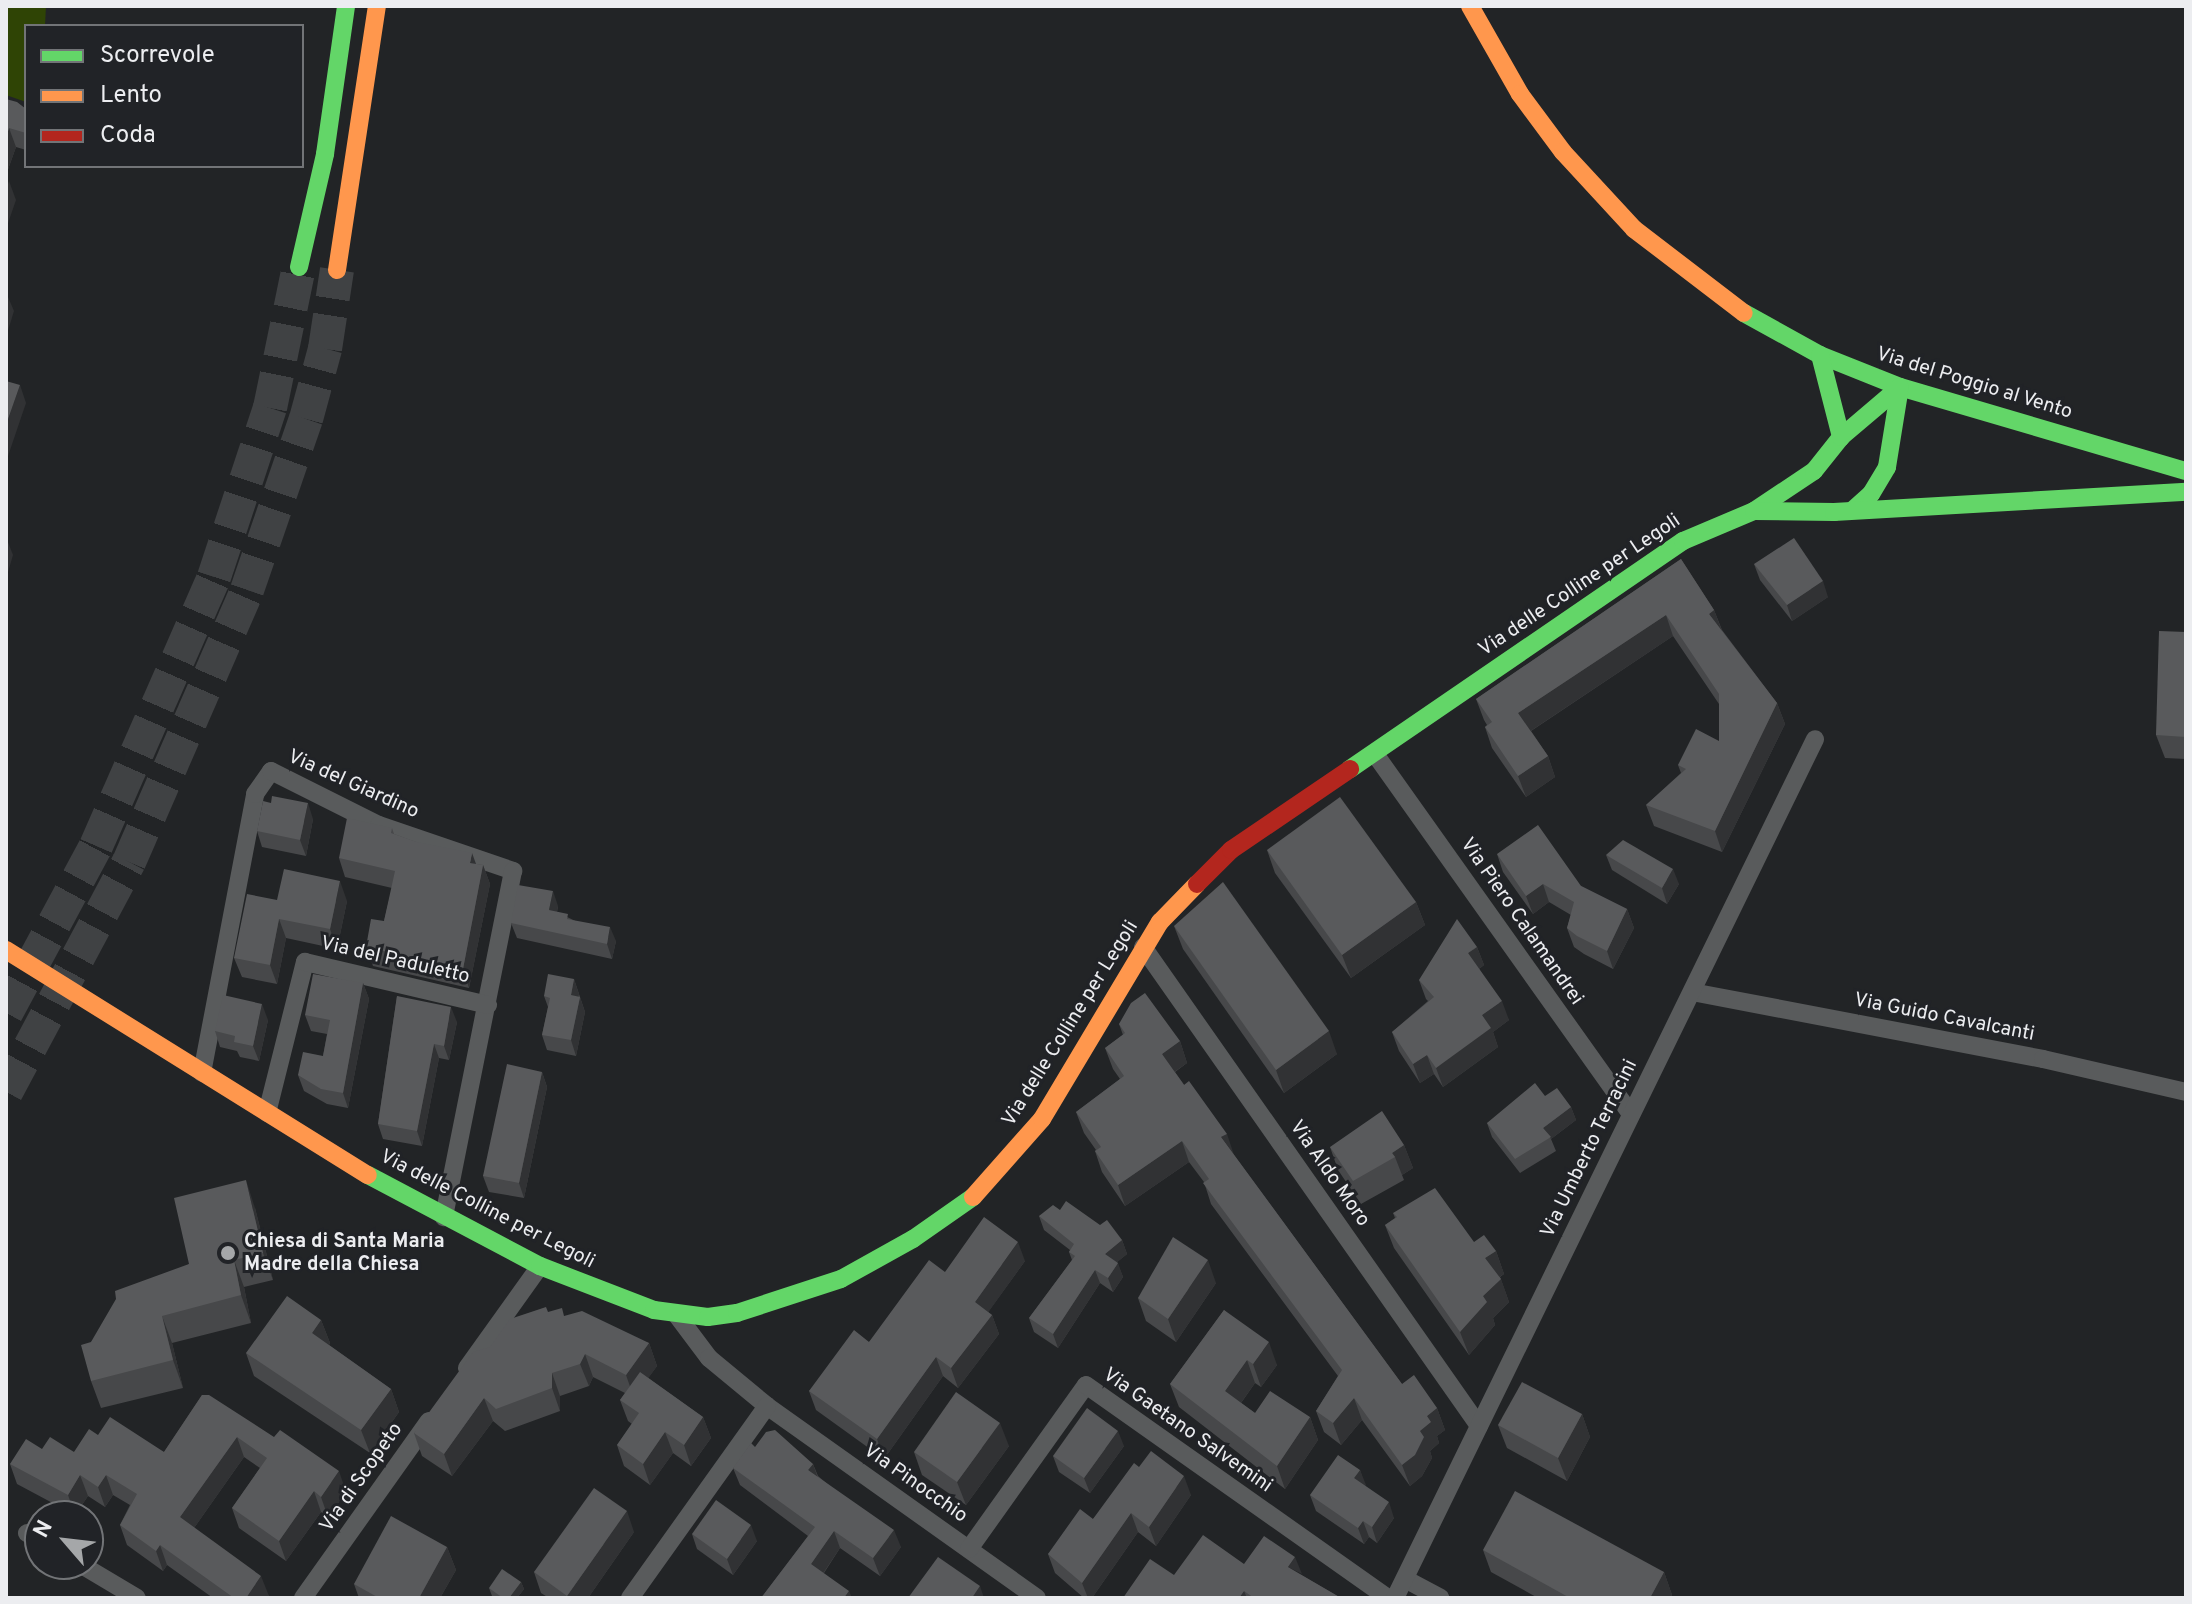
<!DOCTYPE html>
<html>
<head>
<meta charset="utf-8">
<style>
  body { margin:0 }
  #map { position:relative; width:2192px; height:1604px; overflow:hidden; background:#222426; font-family:Overpass,sans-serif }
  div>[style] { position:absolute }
  .green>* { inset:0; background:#2f4405 }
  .highway-tunnel>* { height:34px; margin-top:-17px; transform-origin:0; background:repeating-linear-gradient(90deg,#404244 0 34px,transparent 0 51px) }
  .street>* { height:18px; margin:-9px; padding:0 9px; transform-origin:9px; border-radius:9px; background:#595b5c }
  .fast>* { height:18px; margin:-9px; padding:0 9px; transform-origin:9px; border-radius:9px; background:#63d668 }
  .slow>* { height:18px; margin:-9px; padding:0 9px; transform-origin:9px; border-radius:9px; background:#ff974d }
  .jam>* { height:18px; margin:-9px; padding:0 9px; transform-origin:9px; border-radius:9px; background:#b3261e }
  .wall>* { inset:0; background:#47484a }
  .shaded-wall>* { inset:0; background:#313234 }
  .building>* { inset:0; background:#595a5c }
  .dots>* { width:22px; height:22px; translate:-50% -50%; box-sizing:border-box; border:4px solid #212327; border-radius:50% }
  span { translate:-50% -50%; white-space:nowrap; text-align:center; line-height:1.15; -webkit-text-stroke:6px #212327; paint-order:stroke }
  .street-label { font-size:20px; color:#ecedf0 }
  .poi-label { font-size:20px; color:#ecedf0; font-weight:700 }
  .left { translate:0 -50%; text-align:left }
  .frame { position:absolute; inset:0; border:8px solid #ecedf0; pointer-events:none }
  .legend { position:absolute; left:24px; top:24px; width:280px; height:144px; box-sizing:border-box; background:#212327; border:2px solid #727477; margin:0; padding:10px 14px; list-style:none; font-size:24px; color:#ecedf0 }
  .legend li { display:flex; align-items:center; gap:16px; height:40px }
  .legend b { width:40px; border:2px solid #727477 }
  .north { position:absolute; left:24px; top:1500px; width:80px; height:80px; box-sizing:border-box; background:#212327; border:2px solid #727477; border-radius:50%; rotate:298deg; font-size:22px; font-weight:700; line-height:32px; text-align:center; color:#ecedf0 }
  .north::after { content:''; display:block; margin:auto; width:28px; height:36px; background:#a5a7a9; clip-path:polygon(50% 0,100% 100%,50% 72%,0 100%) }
</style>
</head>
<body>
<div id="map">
  <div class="green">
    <i style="clip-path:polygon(6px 6px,46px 6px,45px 26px,26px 26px,26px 102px,6px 95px)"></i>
  </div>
  <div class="highway-tunnel">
    <i style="left:6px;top:1013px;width:190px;rotate:-61.7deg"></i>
    <i style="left:96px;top:846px;width:294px;rotate:-66.3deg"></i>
    <i style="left:214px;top:577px;width:178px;rotate:-71.7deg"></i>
    <i style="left:270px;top:408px;width:144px;rotate:-78.4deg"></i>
    <i style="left:6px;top:1092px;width:261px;rotate:-61.9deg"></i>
    <i style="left:129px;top:862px;width:296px;rotate:-66.5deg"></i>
    <i style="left:247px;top:590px;width:181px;rotate:-71deg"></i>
    <i style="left:306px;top:419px;width:73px;rotate:-74.8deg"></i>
    <i style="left:325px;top:349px;width:80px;rotate:-81.4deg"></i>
  </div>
  <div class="street">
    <i style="left:1375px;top:754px;width:442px;rotate:54.6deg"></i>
    <i style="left:1143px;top:947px;width:585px;rotate:54.95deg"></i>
    <i style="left:1692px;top:992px;width:357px;rotate:10.8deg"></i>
    <i style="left:2043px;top:1059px;width:147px;rotate:13deg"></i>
    <i style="left:202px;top:1073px;width:284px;rotate:-79.2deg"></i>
    <i style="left:255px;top:794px;width:28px;rotate:-55deg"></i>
    <i style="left:271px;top:771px;width:121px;rotate:26.6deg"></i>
    <i style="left:379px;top:825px;width:142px;rotate:18.9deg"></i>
    <i style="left:513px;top:871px;width:353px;rotate:101.3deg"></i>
    <i style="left:267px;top:1113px;width:156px;rotate:-75.9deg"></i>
    <i style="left:305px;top:962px;width:188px;rotate:13.2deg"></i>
    <i style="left:676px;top:1314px;width:55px;rotate:53.1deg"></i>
    <i style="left:709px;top:1358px;width:75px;rotate:39.6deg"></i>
    <i style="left:767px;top:1406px;width:331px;rotate:35.4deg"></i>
    <i style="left:467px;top:1368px;width:125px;rotate:-54.4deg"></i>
    <i style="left:27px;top:1533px;width:15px;rotate:28deg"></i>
    <i style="left:969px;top:1549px;width:201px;rotate:-54.5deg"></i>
    <i style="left:1086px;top:1385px;width:370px;rotate:35.2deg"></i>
    <i style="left:80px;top:1564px;width:66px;rotate:30.8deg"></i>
    <i style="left:1405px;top:1579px;width:40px;rotate:28deg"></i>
    <i style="left:303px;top:1598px;width:217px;rotate:-54.6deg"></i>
    <i style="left:630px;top:1598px;width:236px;rotate:-54.5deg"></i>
    <i style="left:1395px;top:1598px;width:956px;rotate:-63.94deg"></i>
  </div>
  <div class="fast">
    <i style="left:299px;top:267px;width:116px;rotate:-77deg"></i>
    <i style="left:325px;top:154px;width:149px;rotate:-81.9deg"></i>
    <i style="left:1744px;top:313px;width:87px;rotate:28.9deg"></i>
    <i style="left:1820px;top:355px;width:86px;rotate:21.8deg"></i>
    <i style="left:1900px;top:387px;width:298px;rotate:16.4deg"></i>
    <i style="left:1820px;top:355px;width:85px;rotate:75.6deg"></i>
    <i style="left:1853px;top:510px;width:24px;rotate:-42deg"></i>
    <i style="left:1871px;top:494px;width:31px;rotate:-59deg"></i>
    <i style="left:1887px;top:467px;width:81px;rotate:-80.8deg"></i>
    <i style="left:1754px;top:511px;width:72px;rotate:-33.7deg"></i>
    <i style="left:1814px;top:471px;width:43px;rotate:-51.5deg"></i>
    <i style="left:1841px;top:437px;width:77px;rotate:-40.3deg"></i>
    <i style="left:1350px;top:769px;width:404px;rotate:-34.4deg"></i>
    <i style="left:1683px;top:541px;width:77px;rotate:-22.9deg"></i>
    <i style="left:1754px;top:511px;width:80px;rotate:0.7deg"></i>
    <i style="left:1834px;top:512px;width:353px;rotate:-3.3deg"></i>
    <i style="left:368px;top:1175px;width:195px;rotate:27.9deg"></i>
    <i style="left:540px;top:1266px;width:122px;rotate:21.1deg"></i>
    <i style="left:654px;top:1310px;width:54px;rotate:7.4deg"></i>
    <i style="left:708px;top:1317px;width:29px;rotate:-8deg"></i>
    <i style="left:737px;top:1313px;width:109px;rotate:-18.1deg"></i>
    <i style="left:841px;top:1279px;width:82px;rotate:-29.1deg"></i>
    <i style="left:913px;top:1239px;width:73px;rotate:-35deg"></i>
  </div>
  <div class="slow">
    <i style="left:1470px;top:6px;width:101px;rotate:60.4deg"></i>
    <i style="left:1520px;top:94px;width:72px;rotate:53.4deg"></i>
    <i style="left:1563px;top:152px;width:105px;rotate:47.3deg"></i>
    <i style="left:1634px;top:229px;width:138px;rotate:37.4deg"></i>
    <i style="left:337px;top:270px;width:267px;rotate:-81.4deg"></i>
    <i style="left:6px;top:950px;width:426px;rotate:31.9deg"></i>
    <i style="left:973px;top:1197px;width:104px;rotate:-48.5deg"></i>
    <i style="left:1042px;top:1119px;width:230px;rotate:-59.1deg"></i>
    <i style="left:1160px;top:922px;width:53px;rotate:-45.8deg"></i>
  </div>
  <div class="jam">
    <i style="left:1197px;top:884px;width:48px;rotate:-45deg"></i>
    <i style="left:1231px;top:850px;width:144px;rotate:-34.2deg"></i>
  </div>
  <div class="wall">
    <i style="clip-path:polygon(6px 99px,26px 109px,26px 150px,16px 147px,6px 175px)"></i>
    <i style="clip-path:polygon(1681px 559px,1714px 610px,1722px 630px,1777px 703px,1785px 724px,1722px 852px,1654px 826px,1646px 805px,1681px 773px,1678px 765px,1719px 741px,1719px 704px,1673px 636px,1531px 731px,1548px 756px,1555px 777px,1526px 797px,1492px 748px,1485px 727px,1487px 725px,1484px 720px,1476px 699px)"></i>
    <i style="clip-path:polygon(1754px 564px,1828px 597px,1792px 621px,1760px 580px)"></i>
    <i style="clip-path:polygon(2186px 632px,2186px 759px,2165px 758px,2156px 735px)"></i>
    <i style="clip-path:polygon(313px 819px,306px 856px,262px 847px,257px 831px)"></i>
    <i style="clip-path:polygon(392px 828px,394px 834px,476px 864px,483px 865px,490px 884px,469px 988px,373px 966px,366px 947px,384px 921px,392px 888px,345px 877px,339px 858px)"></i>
    <i style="clip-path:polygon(1267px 850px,1416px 902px,1425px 925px,1351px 978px,1275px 873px)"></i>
    <i style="clip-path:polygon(1497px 854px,1581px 886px,1627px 909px,1634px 928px,1613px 969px,1584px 954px,1574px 947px,1567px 928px,1571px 915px,1549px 902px,1533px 914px,1503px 872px)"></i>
    <i style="clip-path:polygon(1606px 855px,1679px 884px,1667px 904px,1612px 870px)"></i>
    <i style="clip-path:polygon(277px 900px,347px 901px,337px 949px,286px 938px,277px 984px,242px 977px,234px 958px)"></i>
    <i style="clip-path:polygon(558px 906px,557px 912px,616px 941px,612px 959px,517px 938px,511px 923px)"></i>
    <i style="clip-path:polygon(1174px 926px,1337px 1054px,1284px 1093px,1183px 949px)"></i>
    <i style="clip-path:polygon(1477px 947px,1484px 965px,1479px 969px,1509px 1020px,1493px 1032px,1498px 1047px,1443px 1087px,1434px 1074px,1420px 1083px,1399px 1051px,1392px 1032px,1428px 1001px,1426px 999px,1419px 980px)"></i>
    <i style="clip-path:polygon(574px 979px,585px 1012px,576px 1056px,547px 1050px,542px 1035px,548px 1007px,544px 996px)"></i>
    <i style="clip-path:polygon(363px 983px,369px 999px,348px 1108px,327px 1104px,304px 1091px,298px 1075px,323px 1056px,327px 1034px,311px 1031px,305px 1015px)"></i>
    <i style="clip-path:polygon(397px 996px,457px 1022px,449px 1060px,439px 1058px,422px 1146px,383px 1139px,378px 1124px)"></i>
    <i style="clip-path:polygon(268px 1020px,259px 1061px,240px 1057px,237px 1051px,220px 1047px,215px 1031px)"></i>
    <i style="clip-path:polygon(1119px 1024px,1180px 1041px,1187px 1063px,1175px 1072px,1234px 1155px,1402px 1384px,1437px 1408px,1445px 1430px,1437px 1436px,1439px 1443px,1430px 1451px,1432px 1458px,1422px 1476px,1410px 1486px,1362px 1420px,1341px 1445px,1324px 1432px,1316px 1411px,1338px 1376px,1211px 1204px,1204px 1182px,1189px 1162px,1125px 1206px,1102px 1172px,1095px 1151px,1096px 1150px,1084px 1133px,1076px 1112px,1120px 1079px,1113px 1069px,1105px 1048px,1123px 1035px)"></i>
    <i style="clip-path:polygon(542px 1072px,547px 1087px,524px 1198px,489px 1192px,483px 1176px)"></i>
    <i style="clip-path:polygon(1545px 1096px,1571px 1107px,1576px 1120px,1551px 1139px,1556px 1151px,1520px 1173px,1492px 1137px,1487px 1123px)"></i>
    <i style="clip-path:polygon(1404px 1145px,1413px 1168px,1402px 1175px,1404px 1180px,1361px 1204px,1338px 1170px,1330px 1147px)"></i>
    <i style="clip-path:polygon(255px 1208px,273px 1280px,244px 1287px,251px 1323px,172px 1343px,183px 1388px,101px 1408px,91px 1381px,91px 1342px,189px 1264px)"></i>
    <i style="clip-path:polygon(1060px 1210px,1122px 1240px,1127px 1254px,1117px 1262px,1123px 1277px,1113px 1292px,1100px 1283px,1058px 1348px,1034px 1332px,1029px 1318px,1072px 1260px,1069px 1252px,1070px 1250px,1044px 1230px,1039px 1216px)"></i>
    <i style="clip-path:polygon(1393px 1213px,1496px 1251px,1504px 1274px,1500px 1277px,1509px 1302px,1493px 1318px,1495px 1325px,1469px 1355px,1394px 1248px,1385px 1225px,1395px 1218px)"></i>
    <i style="clip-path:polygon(1025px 1261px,988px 1312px,992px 1315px,999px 1334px,958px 1388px,943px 1376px,884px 1459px,816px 1410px,809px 1391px,869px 1342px,945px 1272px)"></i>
    <i style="clip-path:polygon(1216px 1283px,1176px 1342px,1146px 1321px,1138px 1298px)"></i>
    <i style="clip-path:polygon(1224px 1310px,1277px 1365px,1261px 1387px,1255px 1383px,1241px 1403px,1255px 1413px,1310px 1417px,1318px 1440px,1285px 1489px,1179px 1407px,1170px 1384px)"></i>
    <i style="clip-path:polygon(548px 1312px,649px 1343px,657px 1366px,648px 1378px,703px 1417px,711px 1438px,691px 1466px,673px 1453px,650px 1485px,624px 1466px,617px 1445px,632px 1424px,628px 1421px,620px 1400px,625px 1393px,593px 1377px,589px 1386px,560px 1396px,560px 1411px,505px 1431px,493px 1421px,452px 1476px,422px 1456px,414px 1433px)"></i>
    <i style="clip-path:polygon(321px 1320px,330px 1343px,329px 1345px,391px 1389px,399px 1412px,370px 1453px,254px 1376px,246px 1353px)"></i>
    <i style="clip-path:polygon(202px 1395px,346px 1492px,328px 1517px,321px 1512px,286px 1561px,239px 1528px,232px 1508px,260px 1468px,244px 1457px,194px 1528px,269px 1596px,267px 1598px,213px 1598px,167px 1565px,163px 1571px,127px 1545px,120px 1525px,130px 1505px,113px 1495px,105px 1507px,88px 1496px,75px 1515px,17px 1484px,10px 1464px,42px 1449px,74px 1452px,98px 1435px,164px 1452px)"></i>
    <i style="clip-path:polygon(1582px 1414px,1590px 1437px,1567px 1481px,1507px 1448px,1498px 1425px)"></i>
    <i style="clip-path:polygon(1009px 1446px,966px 1505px,922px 1475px,914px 1452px)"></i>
    <i style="clip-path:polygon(1124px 1446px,1090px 1493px,1059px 1472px,1053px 1456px)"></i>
    <i style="clip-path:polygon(755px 1447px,813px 1464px,818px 1476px,901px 1547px,880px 1576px,840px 1548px,824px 1573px,761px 1598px,808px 1536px,740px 1485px,733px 1468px)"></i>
    <i style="clip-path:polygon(1139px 1467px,1191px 1495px,1156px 1546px,1138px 1532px,1092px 1598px,1084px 1598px,1055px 1573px,1048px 1554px,1093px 1519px)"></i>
    <i style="clip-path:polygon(1360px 1470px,1365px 1486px,1394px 1518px,1377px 1543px,1369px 1537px,1364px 1544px,1316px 1511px,1310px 1495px)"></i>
    <i style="clip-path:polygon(634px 1532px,588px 1598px,549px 1598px,541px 1593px,534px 1572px)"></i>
    <i style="clip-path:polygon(692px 1534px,757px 1541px,733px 1575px,697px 1549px)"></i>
    <i style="clip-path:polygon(447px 1547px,456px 1570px,440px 1598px,359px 1598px,354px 1584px)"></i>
    <i style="clip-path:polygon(1483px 1550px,1664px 1572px,1672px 1595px,1671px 1598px,1538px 1598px,1491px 1572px)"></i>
    <i style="clip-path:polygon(1244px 1564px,1301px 1575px,1341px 1598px,1123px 1598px,1174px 1575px)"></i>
    <i style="clip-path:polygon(521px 1582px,524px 1589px,517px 1598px,495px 1598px,492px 1596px,489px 1588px)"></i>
  </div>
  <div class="shaded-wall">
    <i style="clip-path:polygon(9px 128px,16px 147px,6px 175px,6px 138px)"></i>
    <i style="clip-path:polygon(9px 181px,16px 200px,6px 229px,6px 190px)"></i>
    <i style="clip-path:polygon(8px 297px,14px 311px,6px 337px,6px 304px)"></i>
    <i style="clip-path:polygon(20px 385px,26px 403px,6px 462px,6px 425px)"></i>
    <i style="clip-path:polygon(6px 537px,13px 555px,6px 579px)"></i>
    <i style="clip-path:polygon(1823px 581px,1828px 597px,1792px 621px,1787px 605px)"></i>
    <i style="clip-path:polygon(1714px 610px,1722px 631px,1709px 614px)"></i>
    <i style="clip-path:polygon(1666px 615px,1673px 636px,1526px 734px,1518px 713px)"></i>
    <i style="clip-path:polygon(1777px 703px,1785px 724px,1722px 852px,1715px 831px)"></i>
    <i style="clip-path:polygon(1548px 756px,1555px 777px,1526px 797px,1518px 776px)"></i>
    <i style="clip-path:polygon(308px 803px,313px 819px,306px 856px,300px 840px)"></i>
    <i style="clip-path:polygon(472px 853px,479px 872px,470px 863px)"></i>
    <i style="clip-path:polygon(483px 865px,490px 884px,469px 988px,463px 969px)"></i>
    <i style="clip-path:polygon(1673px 869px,1679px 884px,1667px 904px,1662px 888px)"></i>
    <i style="clip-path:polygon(340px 881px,347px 901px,337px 949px,330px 929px)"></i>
    <i style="clip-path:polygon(1543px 884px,1549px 902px,1533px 914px,1526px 896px)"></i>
    <i style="clip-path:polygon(553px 891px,558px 906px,554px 925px,549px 910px)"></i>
    <i style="clip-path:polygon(1416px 902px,1425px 925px,1351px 978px,1342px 955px)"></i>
    <i style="clip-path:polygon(1627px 909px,1634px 928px,1613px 969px,1607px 951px)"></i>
    <i style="clip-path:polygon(279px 919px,286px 938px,277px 984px,270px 965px)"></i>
    <i style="clip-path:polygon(610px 927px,616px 941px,612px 959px,607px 944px)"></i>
    <i style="clip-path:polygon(1477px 947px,1484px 965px,1475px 972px,1468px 953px)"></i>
    <i style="clip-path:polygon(574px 979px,579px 994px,576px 1011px,571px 995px)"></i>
    <i style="clip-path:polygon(363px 983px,369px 999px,348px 1108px,343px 1093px)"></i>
    <i style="clip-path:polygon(580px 997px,585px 1012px,576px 1056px,571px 1040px)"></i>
    <i style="clip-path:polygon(1502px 1001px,1509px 1020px,1493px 1032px,1498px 1047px,1443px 1087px,1436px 1068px,1482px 1015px)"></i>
    <i style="clip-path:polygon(262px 1004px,268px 1020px,259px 1061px,253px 1046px)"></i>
    <i style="clip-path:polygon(451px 1007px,457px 1022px,449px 1060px,444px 1046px)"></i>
    <i style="clip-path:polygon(1329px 1031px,1337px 1054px,1284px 1093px,1276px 1070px)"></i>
    <i style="clip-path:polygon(1180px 1041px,1187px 1063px,1170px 1075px,1162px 1054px)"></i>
    <i style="clip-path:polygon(434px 1044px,439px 1058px,422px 1146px,417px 1131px)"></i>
    <i style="clip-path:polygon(1427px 1055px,1434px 1074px,1420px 1083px,1413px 1064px)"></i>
    <i style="clip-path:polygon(542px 1072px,547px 1087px,524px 1198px,519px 1183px)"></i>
    <i style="clip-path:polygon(1571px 1107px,1576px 1120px,1551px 1139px,1543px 1128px)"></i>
    <i style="clip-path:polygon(1227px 1134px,1234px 1155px,1221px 1137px)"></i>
    <i style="clip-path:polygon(1182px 1141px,1189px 1162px,1125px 1206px,1118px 1185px)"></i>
    <i style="clip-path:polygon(1404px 1145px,1413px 1168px,1402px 1175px,1395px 1157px,1392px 1153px)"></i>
    <i style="clip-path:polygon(246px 1180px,255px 1208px,273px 1280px,263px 1253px)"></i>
    <i style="clip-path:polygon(1122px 1240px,1127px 1254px,1110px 1268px,1105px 1254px)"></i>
    <i style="clip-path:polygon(1018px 1242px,1025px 1261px,982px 1321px,975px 1302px)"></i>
    <i style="clip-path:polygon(1496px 1251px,1504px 1274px,1493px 1281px,1485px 1258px)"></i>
    <i style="clip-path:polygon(234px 1260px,244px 1287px,251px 1323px,241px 1295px)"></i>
    <i style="clip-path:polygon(1208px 1260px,1216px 1283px,1176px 1342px,1168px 1319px)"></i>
    <i style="clip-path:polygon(1118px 1263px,1123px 1277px,1113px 1292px,1108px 1278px)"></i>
    <i style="clip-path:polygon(1095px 1270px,1100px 1283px,1058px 1348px,1053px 1334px)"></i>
    <i style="clip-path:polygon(1501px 1279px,1509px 1302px,1493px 1318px,1495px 1325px,1469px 1355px,1460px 1332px,1483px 1296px)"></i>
    <i style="clip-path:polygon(992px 1315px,999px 1334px,958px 1388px,951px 1368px)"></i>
    <i style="clip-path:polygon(162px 1316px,172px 1343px,183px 1388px,173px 1360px)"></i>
    <i style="clip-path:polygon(321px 1320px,330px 1343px,321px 1356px,312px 1333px)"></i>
    <i style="clip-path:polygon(1269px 1342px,1277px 1365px,1261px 1387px,1253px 1364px)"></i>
    <i style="clip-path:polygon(649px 1343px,657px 1366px,634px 1398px,626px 1375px)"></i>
    <i style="clip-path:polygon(585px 1354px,593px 1377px,589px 1386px,580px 1364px)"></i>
    <i style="clip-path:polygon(936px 1357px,943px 1376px,884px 1459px,877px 1439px)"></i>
    <i style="clip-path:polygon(1247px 1360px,1255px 1383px,1233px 1414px,1225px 1391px)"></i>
    <i style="clip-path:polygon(552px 1373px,560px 1396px,560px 1411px,552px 1388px)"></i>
    <i style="clip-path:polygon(391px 1389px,399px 1412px,370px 1453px,361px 1430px)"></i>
    <i style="clip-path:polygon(484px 1398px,493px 1421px,452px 1476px,444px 1454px)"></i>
    <i style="clip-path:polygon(1354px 1398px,1362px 1420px,1341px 1445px,1333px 1423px)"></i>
    <i style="clip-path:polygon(1437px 1408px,1445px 1430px,1437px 1436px,1439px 1443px,1430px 1451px,1432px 1458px,1422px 1476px,1410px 1486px,1402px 1465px,1427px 1416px)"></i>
    <i style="clip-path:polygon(1582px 1414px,1590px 1437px,1567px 1481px,1558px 1458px)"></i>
    <i style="clip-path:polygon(703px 1417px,711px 1438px,691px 1466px,684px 1445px)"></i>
    <i style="clip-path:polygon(1310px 1417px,1318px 1440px,1285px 1489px,1277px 1466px)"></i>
    <i style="clip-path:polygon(1000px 1423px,1009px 1446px,966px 1505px,957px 1482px)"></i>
    <i style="clip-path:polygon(1118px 1431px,1124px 1446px,1090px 1493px,1084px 1478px)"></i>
    <i style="clip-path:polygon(665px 1432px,673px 1453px,650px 1485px,643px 1464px)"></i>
    <i style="clip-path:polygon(237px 1437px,244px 1457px,187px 1538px,180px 1517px)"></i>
    <i style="clip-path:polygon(813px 1464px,819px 1481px,808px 1470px)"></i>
    <i style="clip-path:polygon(1360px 1470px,1366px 1485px,1360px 1494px,1354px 1478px)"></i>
    <i style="clip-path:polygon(339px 1471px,346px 1492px,328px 1517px,321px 1497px)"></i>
    <i style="clip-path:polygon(80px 1475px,88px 1496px,75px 1515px,68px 1495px)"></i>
    <i style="clip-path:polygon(106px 1475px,113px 1495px,105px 1507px,98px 1487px)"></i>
    <i style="clip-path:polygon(1184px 1476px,1191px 1495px,1156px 1546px,1149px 1527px)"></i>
    <i style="clip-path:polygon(314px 1491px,321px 1512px,286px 1561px,279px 1541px)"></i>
    <i style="clip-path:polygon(1389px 1502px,1394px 1518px,1377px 1543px,1372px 1527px)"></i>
    <i style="clip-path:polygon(627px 1511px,634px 1532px,588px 1598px,568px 1598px,567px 1596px)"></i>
    <i style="clip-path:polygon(1131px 1513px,1138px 1532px,1092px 1598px,1088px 1598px,1082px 1583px)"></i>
    <i style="clip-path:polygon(1363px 1521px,1369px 1537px,1364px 1544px,1358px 1528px)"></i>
    <i style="clip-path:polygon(751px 1525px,757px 1541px,733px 1575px,727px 1559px)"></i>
    <i style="clip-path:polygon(894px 1530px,901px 1547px,880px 1576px,873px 1558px)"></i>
    <i style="clip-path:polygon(834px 1531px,840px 1548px,818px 1581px,811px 1564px)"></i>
    <i style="clip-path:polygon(160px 1545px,167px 1565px,163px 1571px,156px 1551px)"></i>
    <i style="clip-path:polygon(447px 1547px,456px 1570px,440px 1598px,419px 1598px)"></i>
    <i style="clip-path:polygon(1295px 1557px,1302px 1574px,1288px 1567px)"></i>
    <i style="clip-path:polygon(1664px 1572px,1672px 1595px,1671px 1598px,1650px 1598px)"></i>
    <i style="clip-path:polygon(261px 1576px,269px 1596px,267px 1598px,246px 1598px)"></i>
    <i style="clip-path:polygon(521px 1582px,524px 1589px,517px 1598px,509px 1598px)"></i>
    <i style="clip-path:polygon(980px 1586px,984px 1598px,972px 1598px)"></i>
    <i style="clip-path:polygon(849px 1591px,852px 1598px,844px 1598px)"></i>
    <i style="clip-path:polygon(1244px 1591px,1247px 1598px,1239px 1598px)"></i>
  </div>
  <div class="building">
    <i style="clip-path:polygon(6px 99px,17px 102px,26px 109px,26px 133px,9px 128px,6px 138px)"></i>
    <i style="clip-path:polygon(6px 381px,20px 385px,6px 425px)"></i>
    <i style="clip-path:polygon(1794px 538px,1823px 581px,1787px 605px,1754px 564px)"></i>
    <i style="clip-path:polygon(1681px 559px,1714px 610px,1709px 614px,1777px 703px,1715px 831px,1646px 805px,1686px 769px,1678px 765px,1696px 729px,1719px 741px,1719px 694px,1666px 615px,1518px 713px,1548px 756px,1518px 776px,1485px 727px,1492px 722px,1476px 699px)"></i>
    <i style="clip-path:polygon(2159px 631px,2186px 632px,2186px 737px,2156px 735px)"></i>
    <i style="clip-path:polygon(272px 796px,308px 803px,300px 840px,257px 831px,263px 801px,271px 803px)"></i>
    <i style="clip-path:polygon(1340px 797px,1416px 902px,1342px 955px,1267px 850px)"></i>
    <i style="clip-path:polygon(347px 818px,392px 828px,391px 833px,417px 842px,472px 853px,470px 863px,483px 865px,463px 969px,366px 947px,371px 919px,384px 921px,395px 871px,339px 858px)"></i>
    <i style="clip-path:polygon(1538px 825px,1581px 886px,1627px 909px,1607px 951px,1577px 936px,1567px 928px,1574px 902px,1543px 884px,1526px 896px,1497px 854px)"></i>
    <i style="clip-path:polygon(1623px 840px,1673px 869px,1662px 888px,1606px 855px)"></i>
    <i style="clip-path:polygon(284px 869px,340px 881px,330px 929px,279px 919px,270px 965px,234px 958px,247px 894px,277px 900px)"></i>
    <i style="clip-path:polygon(1223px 882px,1329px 1031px,1276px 1070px,1174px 926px)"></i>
    <i style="clip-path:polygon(518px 885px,553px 891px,549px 910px,568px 914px,567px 919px,610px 927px,607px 944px,511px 923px)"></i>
    <i style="clip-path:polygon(1457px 919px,1477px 947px,1468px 953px,1502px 1001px,1482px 1015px,1491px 1028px,1436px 1068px,1427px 1055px,1413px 1064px,1392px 1032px,1434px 997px,1419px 980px)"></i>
    <i style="clip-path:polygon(313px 974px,363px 983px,343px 1093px,321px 1089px,298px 1075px,303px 1052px,323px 1056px,330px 1020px,305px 1015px)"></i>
    <i style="clip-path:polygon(548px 974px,574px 979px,571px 995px,580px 997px,571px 1040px,542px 1035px,550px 998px,544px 996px)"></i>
    <i style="clip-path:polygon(1145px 993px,1180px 1041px,1162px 1054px,1184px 1085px,1189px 1081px,1227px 1134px,1221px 1137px,1402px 1384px,1414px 1375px,1437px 1408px,1427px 1416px,1431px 1422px,1420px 1431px,1424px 1437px,1415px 1455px,1402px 1465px,1354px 1398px,1333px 1423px,1316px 1411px,1342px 1370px,1203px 1183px,1209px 1179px,1182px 1141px,1118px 1185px,1095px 1151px,1101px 1147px,1076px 1112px,1124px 1076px,1105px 1048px,1125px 1033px,1119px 1024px,1131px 1003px)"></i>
    <i style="clip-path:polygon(223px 995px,262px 1004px,253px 1046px,234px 1042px,235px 1036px,215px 1031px)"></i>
    <i style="clip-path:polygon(397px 996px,451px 1007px,444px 1046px,434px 1044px,417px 1131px,378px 1124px)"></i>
    <i style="clip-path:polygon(507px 1064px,542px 1072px,519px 1183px,483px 1176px)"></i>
    <i style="clip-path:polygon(1535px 1083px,1545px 1096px,1557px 1088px,1571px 1107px,1543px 1128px,1551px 1137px,1515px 1159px,1487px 1123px)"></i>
    <i style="clip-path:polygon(1382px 1111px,1404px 1145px,1392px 1153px,1395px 1157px,1353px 1181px,1330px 1147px)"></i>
    <i style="clip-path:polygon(246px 1180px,263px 1253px,234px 1260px,241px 1295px,162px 1316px,173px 1360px,91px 1381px,81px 1345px,91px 1342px,116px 1299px,115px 1291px,189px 1264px,174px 1198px)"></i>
    <i style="clip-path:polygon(1435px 1188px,1474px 1242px,1484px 1235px,1496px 1251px,1485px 1258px,1501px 1279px,1483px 1296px,1487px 1302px,1460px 1332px,1385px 1225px,1397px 1217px,1393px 1213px)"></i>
    <i style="clip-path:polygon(1066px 1201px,1100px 1225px,1107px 1220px,1122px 1240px,1105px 1254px,1118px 1263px,1108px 1278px,1095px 1270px,1053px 1334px,1029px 1318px,1075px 1256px,1069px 1252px,1074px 1244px,1039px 1216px,1053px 1205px,1060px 1210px)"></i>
    <i style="clip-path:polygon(984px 1217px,1018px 1242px,975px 1302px,992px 1315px,951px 1368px,936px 1357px,877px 1439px,809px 1391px,854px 1330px,869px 1342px,929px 1260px,945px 1272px)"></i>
    <i style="clip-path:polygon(1173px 1237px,1208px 1260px,1168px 1319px,1138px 1298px)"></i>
    <i style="clip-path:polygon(287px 1296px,321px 1320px,312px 1333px,391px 1389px,361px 1430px,246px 1353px)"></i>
    <i style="clip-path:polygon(546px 1307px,548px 1312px,562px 1308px,564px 1316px,582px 1311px,649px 1343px,626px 1375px,585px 1354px,580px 1364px,552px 1373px,552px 1388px,496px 1409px,484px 1398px,444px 1454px,414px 1433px,473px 1352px,490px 1347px,510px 1319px)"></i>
    <i style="clip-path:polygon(1224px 1310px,1269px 1342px,1253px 1364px,1247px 1360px,1225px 1391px,1255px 1413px,1270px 1391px,1310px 1417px,1277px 1466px,1170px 1384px)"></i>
    <i style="clip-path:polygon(640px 1372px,703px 1417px,684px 1445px,665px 1432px,643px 1464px,617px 1445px,639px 1413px,620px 1400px)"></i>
    <i style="clip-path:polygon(1522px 1382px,1582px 1414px,1558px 1458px,1498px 1425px)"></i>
    <i style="clip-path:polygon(956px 1392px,1000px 1423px,957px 1482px,914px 1452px)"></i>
    <i style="clip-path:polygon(202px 1395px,209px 1395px,274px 1437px,280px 1430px,339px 1471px,321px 1497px,314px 1491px,279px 1541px,232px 1508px,267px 1458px,237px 1437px,180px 1517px,261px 1576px,246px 1598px,234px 1598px,160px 1545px,156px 1551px,120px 1525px,137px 1494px,106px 1475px,98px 1487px,80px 1475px,68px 1495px,10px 1464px,26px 1439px,42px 1449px,50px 1437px,74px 1452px,89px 1429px,98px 1435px,110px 1417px,164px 1452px)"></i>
    <i style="clip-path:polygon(1087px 1408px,1118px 1431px,1084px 1478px,1053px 1456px)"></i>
    <i style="clip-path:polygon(775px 1430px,813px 1464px,808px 1470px,894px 1530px,873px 1558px,834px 1531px,811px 1564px,849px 1591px,844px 1598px,761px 1598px,815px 1527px,733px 1468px,751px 1443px,755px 1447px,766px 1432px)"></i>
    <i style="clip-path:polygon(1151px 1451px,1184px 1476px,1149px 1527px,1131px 1513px,1082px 1583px,1048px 1554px,1080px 1509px,1093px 1519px,1134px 1463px,1139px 1467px)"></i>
    <i style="clip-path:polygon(1338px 1455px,1360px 1470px,1354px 1478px,1389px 1502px,1372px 1527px,1363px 1521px,1358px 1528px,1310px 1495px)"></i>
    <i style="clip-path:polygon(594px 1488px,627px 1511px,567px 1596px,534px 1572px)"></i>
    <i style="clip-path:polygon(1515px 1491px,1664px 1572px,1650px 1598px,1570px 1598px,1483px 1550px)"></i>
    <i style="clip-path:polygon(716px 1500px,751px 1525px,727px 1559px,692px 1534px)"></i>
    <i style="clip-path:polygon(391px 1516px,447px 1547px,419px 1598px,379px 1598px,354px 1584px)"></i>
    <i style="clip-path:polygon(1203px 1535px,1244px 1564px,1264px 1536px,1295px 1557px,1288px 1567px,1341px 1598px,1254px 1598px,1244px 1591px,1239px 1598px,1123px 1598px,1150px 1559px,1174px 1575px)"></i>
    <i style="clip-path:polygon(938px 1557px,980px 1586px,972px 1598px,908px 1598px)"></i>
    <i style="clip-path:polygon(502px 1569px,521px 1582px,509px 1598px,503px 1598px,489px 1588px)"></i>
  </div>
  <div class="dots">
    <i style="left:228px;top:1253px;background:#a5a7a9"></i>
  </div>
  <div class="street-label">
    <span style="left:1974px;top:384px;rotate:17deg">Via del Poggio al Vento</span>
    <span style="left:1580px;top:586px;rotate:-34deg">Via delle Colline per Legoli</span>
    <span style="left:353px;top:785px;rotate:24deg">Via del Giardino</span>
    <span style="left:1521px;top:922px;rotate:55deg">Via Piero Calamandrei</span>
    <span style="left:395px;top:961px;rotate:13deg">Via del Paduletto</span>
    <span style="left:1944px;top:1018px;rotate:11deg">Via Guido Cavalcanti</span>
    <span style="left:1071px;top:1024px;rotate:-58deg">Via delle Colline per Legoli</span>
    <span style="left:1590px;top:1149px;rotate:-64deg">Via Umberto Terracini</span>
    <span style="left:1329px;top:1174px;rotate:55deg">Via Aldo Moro</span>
    <span style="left:487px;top:1210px;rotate:27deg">Via delle Colline per Legoli</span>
    <span style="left:1187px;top:1431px;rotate:35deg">Via Gaetano Salvemini</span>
    <span style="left:362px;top:1478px;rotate:-55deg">Via di Scopeto</span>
    <span style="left:915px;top:1484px;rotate:35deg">Via Pinocchio</span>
  </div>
  <div class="poi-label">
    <span class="left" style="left:244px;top:1254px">Chiesa di Santa Maria<br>Madre della Chiesa</span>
  </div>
  <div class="frame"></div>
  <ul class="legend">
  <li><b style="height:10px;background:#63d668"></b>Scorrevole</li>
  <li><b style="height:10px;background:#ff974d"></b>Lento</li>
  <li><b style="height:10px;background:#b3261e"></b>Coda</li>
  </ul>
  <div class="north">N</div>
</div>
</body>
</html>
